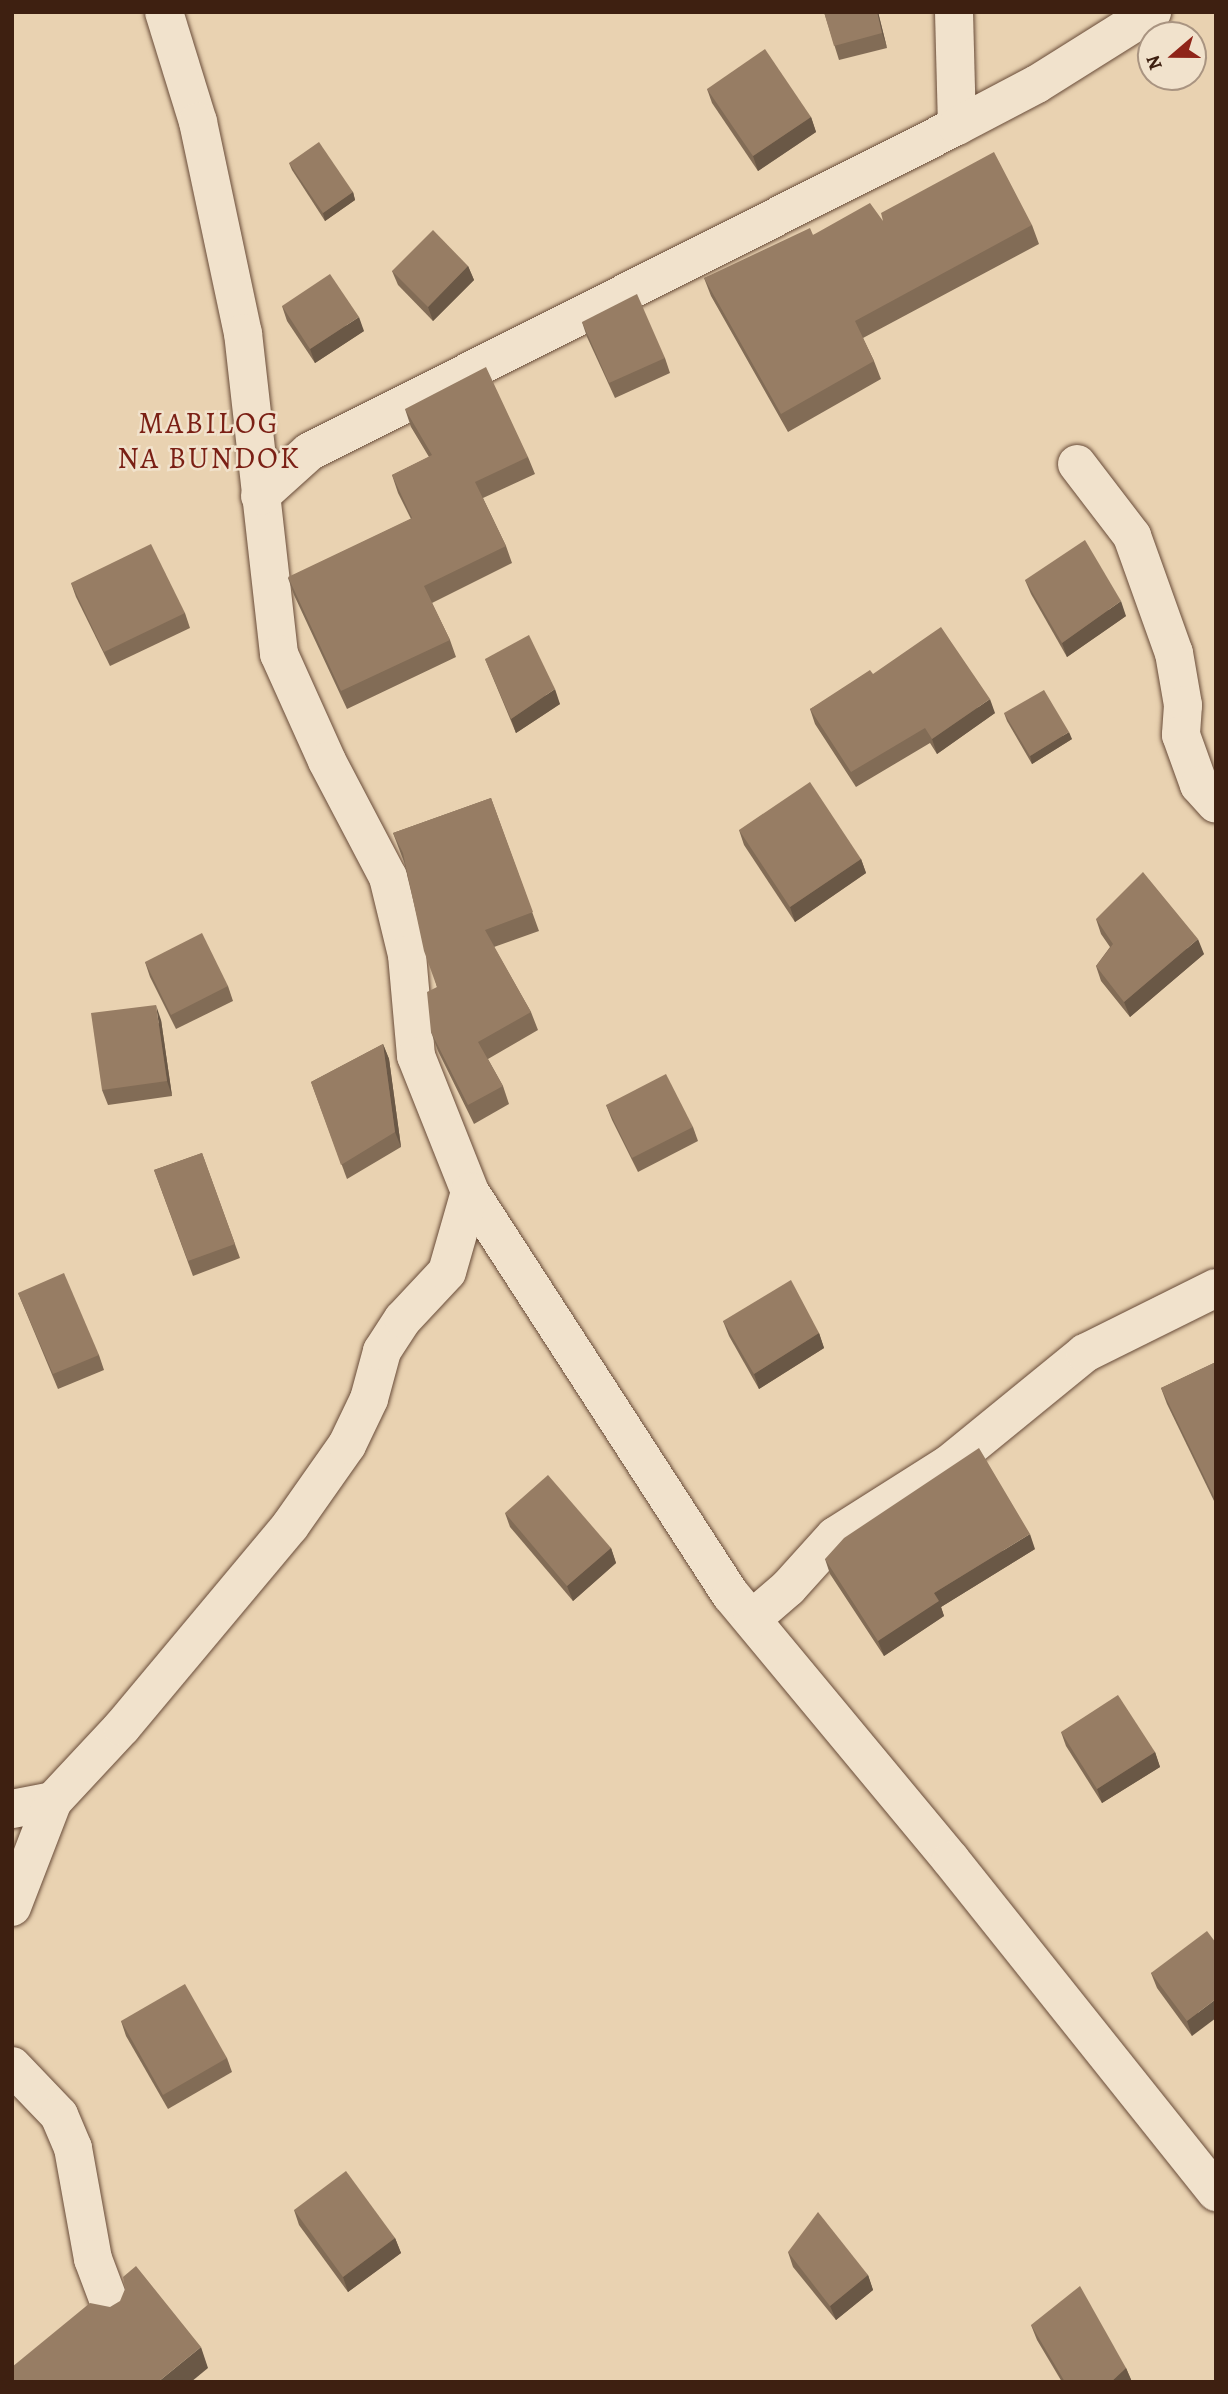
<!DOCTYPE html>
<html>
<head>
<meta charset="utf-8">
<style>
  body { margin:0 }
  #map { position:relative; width:1228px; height:2394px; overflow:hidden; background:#e9d2b1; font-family:Alegreya,serif }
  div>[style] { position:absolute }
  .roads { filter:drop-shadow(0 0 2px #694c39) drop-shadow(0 0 2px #694c39) }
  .minor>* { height:38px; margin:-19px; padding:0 19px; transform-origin:19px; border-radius:19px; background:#f1e2cc }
  .wall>* { inset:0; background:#826c56 }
  .shaded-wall>* { inset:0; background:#6a5846 }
  .building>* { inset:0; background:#977d64 }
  span { translate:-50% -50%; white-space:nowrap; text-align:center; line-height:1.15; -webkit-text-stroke:5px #f1e2cc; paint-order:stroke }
  .quarter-label { font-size:30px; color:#7a1f14; letter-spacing:2px }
  .frame { position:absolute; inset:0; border:14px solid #3e2011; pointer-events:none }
  .north { position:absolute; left:1137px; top:21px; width:70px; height:70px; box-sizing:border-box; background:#f1e2cc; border:2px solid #a99481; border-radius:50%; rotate:250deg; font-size:19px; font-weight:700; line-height:28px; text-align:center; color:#3e2011 }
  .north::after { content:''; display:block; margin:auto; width:24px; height:32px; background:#8f2418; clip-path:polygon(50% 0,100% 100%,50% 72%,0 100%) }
</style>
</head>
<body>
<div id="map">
  <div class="roads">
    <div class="minor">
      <i style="left:164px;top:12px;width:115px;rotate:72.8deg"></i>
      <i style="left:198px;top:122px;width:216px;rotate:78deg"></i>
      <i style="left:243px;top:333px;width:323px;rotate:83.6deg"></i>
      <i style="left:279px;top:654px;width:117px;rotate:65.8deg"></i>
      <i style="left:327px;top:761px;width:131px;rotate:62.3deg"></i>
      <i style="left:388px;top:877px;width:80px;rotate:76.3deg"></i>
      <i style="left:407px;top:955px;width:101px;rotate:84.9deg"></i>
      <i style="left:416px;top:1056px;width:146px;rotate:68.3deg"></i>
      <i style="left:470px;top:1192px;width:480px;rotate:57.1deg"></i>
      <i style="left:731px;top:1595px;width:344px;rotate:50.3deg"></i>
      <i style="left:951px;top:1860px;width:425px;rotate:51.4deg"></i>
      <i style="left:954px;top:12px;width:114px;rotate:88.5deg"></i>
      <i style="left:1077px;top:464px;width:91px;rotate:52.6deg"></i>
      <i style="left:1132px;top:536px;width:124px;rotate:70.3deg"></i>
      <i style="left:1174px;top:653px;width:53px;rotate:80.2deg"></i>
      <i style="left:1183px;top:705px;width:30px;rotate:94deg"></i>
      <i style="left:1181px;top:735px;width:53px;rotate:70.2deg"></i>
      <i style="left:1199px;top:785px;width:25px;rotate:48deg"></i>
      <i style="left:260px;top:496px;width:66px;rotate:-41.9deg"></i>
      <i style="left:309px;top:452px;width:725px;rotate:-26.71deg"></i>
      <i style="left:957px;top:126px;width:90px;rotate:-27.7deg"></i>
      <i style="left:1037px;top:84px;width:136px;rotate:-32.1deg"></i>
      <i style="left:752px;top:1619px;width:48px;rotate:-40.7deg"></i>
      <i style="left:788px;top:1588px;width:70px;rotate:-47.9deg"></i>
      <i style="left:835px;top:1536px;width:135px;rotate:-32.3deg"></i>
      <i style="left:949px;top:1464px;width:176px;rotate:-39.2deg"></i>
      <i style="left:1085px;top:1353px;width:146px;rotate:-26.4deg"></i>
      <i style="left:12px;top:1809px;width:42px;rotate:-11deg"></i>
      <i style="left:12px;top:1907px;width:114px;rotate:-68.9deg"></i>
      <i style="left:53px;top:1801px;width:101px;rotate:-47deg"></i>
      <i style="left:122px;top:1727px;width:262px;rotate:-50.1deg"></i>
      <i style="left:290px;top:1526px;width:99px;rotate:-54.9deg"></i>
      <i style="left:347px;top:1445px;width:51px;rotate:-64.4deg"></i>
      <i style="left:369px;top:1399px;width:50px;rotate:-74.8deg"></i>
      <i style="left:382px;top:1351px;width:38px;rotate:-57deg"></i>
      <i style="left:403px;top:1319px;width:64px;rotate:-46.9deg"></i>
      <i style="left:447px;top:1272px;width:83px;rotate:-74deg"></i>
      <i style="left:12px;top:2066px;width:68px;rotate:46.2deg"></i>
      <i style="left:59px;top:2115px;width:36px;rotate:67deg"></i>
      <i style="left:73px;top:2148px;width:113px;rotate:79.8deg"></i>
      <i style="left:93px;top:2259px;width:51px;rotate:69.4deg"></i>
    </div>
  </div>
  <div class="wall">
    <i style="clip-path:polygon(824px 12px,878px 12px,887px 48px,839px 60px)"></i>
    <i style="clip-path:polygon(707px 89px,811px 117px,816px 132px,758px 171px,712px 103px)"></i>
    <i style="clip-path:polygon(289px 163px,353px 192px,355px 200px,325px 221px,292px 170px)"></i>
    <i style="clip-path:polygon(883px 221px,1032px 225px,1039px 244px,863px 338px,874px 361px,881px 379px,788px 432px,711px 296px,704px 278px,813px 235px)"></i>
    <i style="clip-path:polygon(468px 266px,474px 280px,433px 321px,398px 285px,392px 271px)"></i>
    <i style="clip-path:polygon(282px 306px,364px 331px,315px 363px,287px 321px)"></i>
    <i style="clip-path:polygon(582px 322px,665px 358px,670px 373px,615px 398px,587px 337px)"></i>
    <i style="clip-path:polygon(405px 409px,528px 457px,535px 474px,483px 498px,506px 546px,512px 563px,432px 603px,450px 640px,456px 657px,347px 709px,294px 595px,288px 578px,411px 519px,398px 493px,392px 475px,429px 457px,411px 427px)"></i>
    <i style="clip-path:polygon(1025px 580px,1126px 616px,1067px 657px,1031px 594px)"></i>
    <i style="clip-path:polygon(71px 583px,185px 613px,190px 628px,110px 666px,76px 597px)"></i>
    <i style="clip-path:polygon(485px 659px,560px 704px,516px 733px)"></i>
    <i style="clip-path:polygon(873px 674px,995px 713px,937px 754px,930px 743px,856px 787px,815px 724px,810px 709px)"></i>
    <i style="clip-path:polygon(1004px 713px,1072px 739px,1032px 764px,1007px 721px)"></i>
    <i style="clip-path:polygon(491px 798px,539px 931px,494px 947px,531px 1012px,538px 1030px,488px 1059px,503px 1086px,509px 1104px,474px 1124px,438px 1051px,431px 1032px,437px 987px,404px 862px,393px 833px)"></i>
    <i style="clip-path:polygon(739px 830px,861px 859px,866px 873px,795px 922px,744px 845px)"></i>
    <i style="clip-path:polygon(1096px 919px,1204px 954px,1130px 1017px,1101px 981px,1096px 966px,1110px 947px,1101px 934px)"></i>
    <i style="clip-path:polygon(145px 962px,228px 986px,233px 1001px,176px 1029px,150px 977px)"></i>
    <i style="clip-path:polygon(161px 1020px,172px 1096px,108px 1105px,102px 1090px)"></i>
    <i style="clip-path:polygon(383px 1044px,389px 1059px,401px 1147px,347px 1179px,311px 1082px)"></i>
    <i style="clip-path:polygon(606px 1105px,693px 1127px,698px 1141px,638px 1172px,612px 1120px)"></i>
    <i style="clip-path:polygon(202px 1153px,240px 1258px,193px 1276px,154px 1170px)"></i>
    <i style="clip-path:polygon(18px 1293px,99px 1355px,104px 1370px,58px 1389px)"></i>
    <i style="clip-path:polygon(723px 1321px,819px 1333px,824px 1348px,759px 1389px,729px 1336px)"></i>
    <i style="clip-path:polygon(1216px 1362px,1216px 1505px,1167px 1404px,1161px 1388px)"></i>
    <i style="clip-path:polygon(505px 1513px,611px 1548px,616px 1563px,573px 1601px,510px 1527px)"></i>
    <i style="clip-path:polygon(1035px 1549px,941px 1607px,944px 1616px,884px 1656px,830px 1574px,825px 1559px)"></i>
    <i style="clip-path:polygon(1061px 1732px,1155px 1752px,1160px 1767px,1102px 1803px,1066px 1746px)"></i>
    <i style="clip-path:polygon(1216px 1943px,1192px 2036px,1157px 1988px,1151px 1973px)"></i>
    <i style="clip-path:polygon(121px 2021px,227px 2058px,232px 2072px,168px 2109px,126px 2036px)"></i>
    <i style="clip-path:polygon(294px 2210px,395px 2238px,401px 2253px,348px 2292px,299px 2225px)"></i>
    <i style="clip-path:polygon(788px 2252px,868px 2275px,873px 2290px,836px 2320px,793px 2267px)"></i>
    <i style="clip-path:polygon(1031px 2325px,1126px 2368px,1132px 2382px,1062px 2382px,1037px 2340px)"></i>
  </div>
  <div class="shaded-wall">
    <i style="clip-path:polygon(877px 12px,878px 12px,887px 48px,882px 33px)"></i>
    <i style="clip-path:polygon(811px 117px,816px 132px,758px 171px,753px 156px)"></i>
    <i style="clip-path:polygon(353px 192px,355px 200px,325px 221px,323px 213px)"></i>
    <i style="clip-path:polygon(468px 266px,474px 280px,433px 321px,428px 307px)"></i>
    <i style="clip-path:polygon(359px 317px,364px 331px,315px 363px,310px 349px)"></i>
    <i style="clip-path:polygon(1121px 601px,1126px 616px,1067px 657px,1062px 643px)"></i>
    <i style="clip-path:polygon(555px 689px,560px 704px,516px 733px,511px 719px)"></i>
    <i style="clip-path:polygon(990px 699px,995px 713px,937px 754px,932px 739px)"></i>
    <i style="clip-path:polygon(1069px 732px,1072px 739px,1032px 764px,1030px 756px)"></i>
    <i style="clip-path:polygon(861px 859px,866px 873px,795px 922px,790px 907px)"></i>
    <i style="clip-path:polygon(1198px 939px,1204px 954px,1130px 1017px,1124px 1002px)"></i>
    <i style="clip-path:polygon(156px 1005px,161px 1020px,172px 1096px,167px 1081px)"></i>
    <i style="clip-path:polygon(383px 1044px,389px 1059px,401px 1147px,395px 1132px)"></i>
    <i style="clip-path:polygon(819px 1333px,824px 1348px,759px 1389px,754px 1374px)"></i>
    <i style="clip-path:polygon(1030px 1534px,1035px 1549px,941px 1607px,944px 1616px,884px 1656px,878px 1641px,934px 1593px)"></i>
    <i style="clip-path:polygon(611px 1548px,616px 1563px,573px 1601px,567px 1586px)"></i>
    <i style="clip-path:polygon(1155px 1752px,1160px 1767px,1102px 1803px,1097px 1789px)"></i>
    <i style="clip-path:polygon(1216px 1999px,1216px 2018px,1192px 2036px,1187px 2021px)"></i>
    <i style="clip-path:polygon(395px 2238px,401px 2253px,348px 2292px,343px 2277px)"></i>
    <i style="clip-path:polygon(868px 2275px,873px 2290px,836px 2320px,830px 2306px)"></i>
    <i style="clip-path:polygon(201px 2347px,208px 2368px,191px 2382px,158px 2382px)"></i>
    <i style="clip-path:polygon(1126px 2368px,1132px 2382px,1111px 2382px)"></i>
  </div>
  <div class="building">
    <i style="clip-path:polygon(824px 12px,877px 12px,882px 33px,834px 46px)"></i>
    <i style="clip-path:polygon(765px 49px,811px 117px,753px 156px,707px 89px)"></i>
    <i style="clip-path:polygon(319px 142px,353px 192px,323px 213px,289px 163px)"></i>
    <i style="clip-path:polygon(994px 152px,1032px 225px,855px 321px,874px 361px,781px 414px,704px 278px,810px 228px,813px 235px,870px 203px,883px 221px,881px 213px)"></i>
    <i style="clip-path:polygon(433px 230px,468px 266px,428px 307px,392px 271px)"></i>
    <i style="clip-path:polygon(330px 274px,359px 317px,310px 349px,282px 306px)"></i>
    <i style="clip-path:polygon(637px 294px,665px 358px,609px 383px,582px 322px)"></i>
    <i style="clip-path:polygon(486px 367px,528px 457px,475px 482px,506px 546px,424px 586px,450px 640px,341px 691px,288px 577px,412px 518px,392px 475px,432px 455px,405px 409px)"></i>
    <i style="clip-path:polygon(1085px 540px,1121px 601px,1062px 643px,1025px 580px)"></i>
    <i style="clip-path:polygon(151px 544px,185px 613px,104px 652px,71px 583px)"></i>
    <i style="clip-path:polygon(941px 627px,990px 699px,932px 739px,925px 728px,851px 772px,810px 709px,870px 670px,873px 674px)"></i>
    <i style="clip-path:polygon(529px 635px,555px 689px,511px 719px,485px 659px)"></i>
    <i style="clip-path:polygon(1044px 690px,1069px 732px,1030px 756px,1004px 713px)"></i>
    <i style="clip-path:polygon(810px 782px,861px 859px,790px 907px,739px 830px)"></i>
    <i style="clip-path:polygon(491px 798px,533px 912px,485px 930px,531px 1012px,478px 1042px,503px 1086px,468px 1105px,431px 1032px,427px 992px,437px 987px,424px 951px,403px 853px,393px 833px)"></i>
    <i style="clip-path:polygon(1143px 872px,1198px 939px,1124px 1002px,1096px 966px,1113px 944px,1096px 919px)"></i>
    <i style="clip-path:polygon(202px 933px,228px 986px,171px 1015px,145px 962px)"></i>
    <i style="clip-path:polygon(156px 1005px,167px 1081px,102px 1090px,91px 1013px)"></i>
    <i style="clip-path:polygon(383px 1044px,395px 1132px,341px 1165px,311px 1082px)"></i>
    <i style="clip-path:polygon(666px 1074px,693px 1127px,632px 1158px,606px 1105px)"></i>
    <i style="clip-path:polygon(202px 1153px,235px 1244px,188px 1261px,154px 1170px)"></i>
    <i style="clip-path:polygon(64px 1273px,99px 1355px,53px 1374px,18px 1293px)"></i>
    <i style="clip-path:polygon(791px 1280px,819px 1333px,754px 1374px,723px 1321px)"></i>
    <i style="clip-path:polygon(1216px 1362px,1216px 1501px,1161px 1388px)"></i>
    <i style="clip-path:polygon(979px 1448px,1030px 1534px,934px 1593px,939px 1601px,878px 1641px,825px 1559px,844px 1538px)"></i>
    <i style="clip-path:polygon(548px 1475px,611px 1548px,567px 1586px,505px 1513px)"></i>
    <i style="clip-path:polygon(1118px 1695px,1155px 1752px,1097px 1789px,1061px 1732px)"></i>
    <i style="clip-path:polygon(1207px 1931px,1216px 1943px,1216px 1999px,1187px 2021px,1151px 1973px)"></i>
    <i style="clip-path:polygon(185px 1984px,227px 2058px,163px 2095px,121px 2021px)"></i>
    <i style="clip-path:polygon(346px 2171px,395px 2238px,343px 2277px,294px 2210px)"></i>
    <i style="clip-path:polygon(818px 2212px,868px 2275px,830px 2306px,788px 2252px)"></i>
    <i style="clip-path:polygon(136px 2266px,201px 2347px,158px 2382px,12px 2382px,12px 2367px,90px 2303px,110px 2307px,120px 2301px,125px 2289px,123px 2277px)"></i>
    <i style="clip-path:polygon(1080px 2286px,1126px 2368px,1111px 2382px,1065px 2382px,1031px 2325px)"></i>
  </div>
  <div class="quarter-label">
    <span style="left:209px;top:440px">MABILOG<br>NA BUNDOK</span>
  </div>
  <div class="frame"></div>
  <div class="north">N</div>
</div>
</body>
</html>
